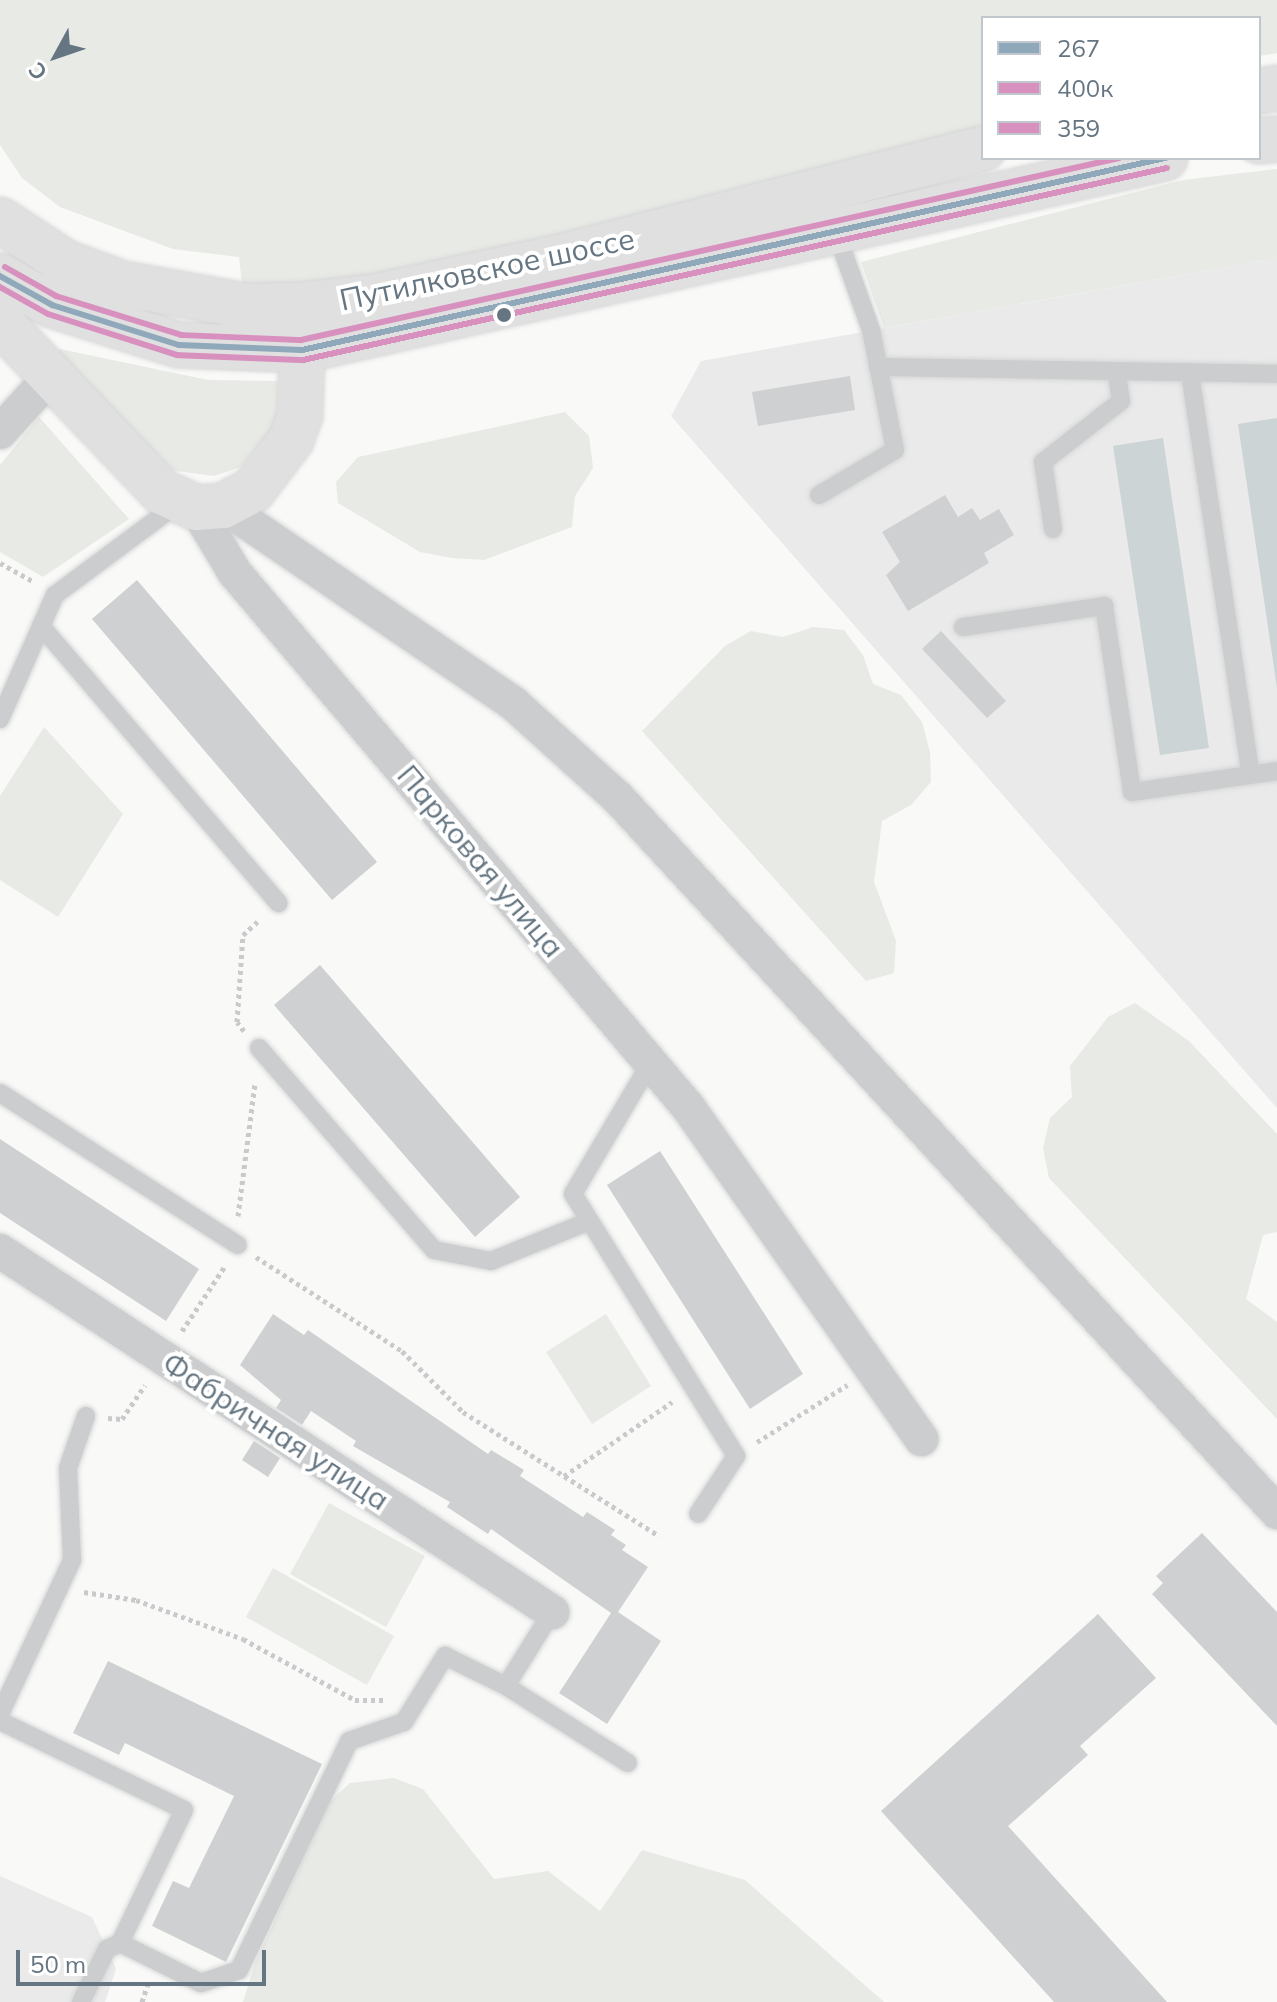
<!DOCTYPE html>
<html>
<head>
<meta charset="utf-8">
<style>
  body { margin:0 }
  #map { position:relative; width:1277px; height:2002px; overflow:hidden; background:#f9f9f8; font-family:Mulish,sans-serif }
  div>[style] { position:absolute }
  .built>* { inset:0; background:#e9eae9 }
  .green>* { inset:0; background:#e8eae6 }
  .water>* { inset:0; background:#ccd4d6 }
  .building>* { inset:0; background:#cfd0d1 }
  .path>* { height:5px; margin-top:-2.5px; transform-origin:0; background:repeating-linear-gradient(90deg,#c9cacb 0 4px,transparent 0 8px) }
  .roads { filter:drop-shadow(0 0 2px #d5d6d6) drop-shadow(0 0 2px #d5d6d6) }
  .lane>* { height:18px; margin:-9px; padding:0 9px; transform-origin:9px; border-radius:9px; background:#cbcdce }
  .street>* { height:34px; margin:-17px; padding:0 17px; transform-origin:17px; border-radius:17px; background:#cbcdce }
  .secondary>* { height:44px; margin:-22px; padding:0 22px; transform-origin:22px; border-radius:22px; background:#e0e0e1 }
  .bus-1>* { height:6px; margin:-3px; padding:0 3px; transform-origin:3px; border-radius:3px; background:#8fa8ba }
  .bus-2>* { height:6px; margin:-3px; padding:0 3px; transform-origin:3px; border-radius:3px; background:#d891be }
  .bus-3>* { height:6px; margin:-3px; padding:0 3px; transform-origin:3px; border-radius:3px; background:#d891be }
  .dots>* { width:22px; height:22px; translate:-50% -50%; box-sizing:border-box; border:4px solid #fff; border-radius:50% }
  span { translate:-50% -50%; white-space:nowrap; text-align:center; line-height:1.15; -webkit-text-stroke:8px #fff; paint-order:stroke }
  .street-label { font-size:30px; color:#657682 }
  .legend { position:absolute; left:981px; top:16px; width:280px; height:144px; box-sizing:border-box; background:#fff; border:2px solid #c1c8cd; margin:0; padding:10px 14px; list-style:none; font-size:24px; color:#657682 }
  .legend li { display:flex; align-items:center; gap:16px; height:40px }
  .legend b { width:40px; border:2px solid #c1c8cd }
  .north { position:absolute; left:16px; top:16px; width:80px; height:80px; -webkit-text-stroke:6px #fff; paint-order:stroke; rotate:230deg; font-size:22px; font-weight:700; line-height:32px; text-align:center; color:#657682 }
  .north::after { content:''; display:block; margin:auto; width:28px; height:36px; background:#657682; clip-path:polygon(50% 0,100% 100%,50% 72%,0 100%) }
  .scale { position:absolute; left:16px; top:1950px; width:250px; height:36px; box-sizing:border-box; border:4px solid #657682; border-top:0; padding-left:10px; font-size:24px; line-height:28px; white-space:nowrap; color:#657682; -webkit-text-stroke:6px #fff; paint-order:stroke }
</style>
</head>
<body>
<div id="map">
  <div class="built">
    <i style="clip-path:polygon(1277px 258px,1277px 1108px,671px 416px,701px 361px)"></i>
    <i style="clip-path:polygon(0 1876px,92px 1917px,116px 1969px,105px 2002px,0 2002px)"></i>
  </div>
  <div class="green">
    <i style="clip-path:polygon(0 0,1277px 0,1277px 53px,1259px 56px,1259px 18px,983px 18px,983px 126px,512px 251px,340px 283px,242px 284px,239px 257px,173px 249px,60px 207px,22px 178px,0 145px)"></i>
    <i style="clip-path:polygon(1277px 169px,1277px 258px,884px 328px,861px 262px,1183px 180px)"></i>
    <i style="clip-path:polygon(60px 349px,208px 380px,278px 381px,277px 424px,241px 467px,214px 476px,169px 470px,56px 352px)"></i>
    <i style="clip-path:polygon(565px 412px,589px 436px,593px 468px,575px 496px,572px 527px,484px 560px,452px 558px,420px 552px,338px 503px,336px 482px,358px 457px)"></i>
    <i style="clip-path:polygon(39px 417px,129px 519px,43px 577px,0 552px,0 465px)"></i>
    <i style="clip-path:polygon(813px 627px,844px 630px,863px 655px,873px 684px,901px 695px,922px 722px,930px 752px,931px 782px,911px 805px,882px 821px,874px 882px,896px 941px,894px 973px,866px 981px,642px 731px,725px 646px,751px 631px,783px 637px)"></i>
    <i style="clip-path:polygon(44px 727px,123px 814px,58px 917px,0 880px,0 796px)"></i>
    <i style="clip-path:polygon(1135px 1003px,1189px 1041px,1277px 1134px,1277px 1232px,1263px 1235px,1246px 1299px,1277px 1322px,1277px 1419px,1049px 1178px,1043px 1148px,1050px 1118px,1072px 1097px,1070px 1066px,1108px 1017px)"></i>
    <i style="clip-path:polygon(606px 1314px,651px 1386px,592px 1424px,546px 1352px)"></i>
    <i style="clip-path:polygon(329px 1503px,425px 1556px,386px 1627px,290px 1574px)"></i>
    <i style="clip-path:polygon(273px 1568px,394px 1636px,367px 1685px,246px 1617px)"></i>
    <i style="clip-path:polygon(394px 1778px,423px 1789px,494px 1879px,548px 1871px,600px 1911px,642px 1850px,745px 1880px,884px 2002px,243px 2002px,255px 1963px,329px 1802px,350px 1783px)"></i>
  </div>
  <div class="water">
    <i style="clip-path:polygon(1277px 418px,1277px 688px,1238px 424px)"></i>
    <i style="clip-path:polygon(1163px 438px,1209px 748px,1160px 755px,1113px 446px)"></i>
  </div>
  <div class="building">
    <i style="clip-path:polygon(850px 376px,855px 410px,758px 426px,752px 392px)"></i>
    <i style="clip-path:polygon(945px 495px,958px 517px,972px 508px,980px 520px,999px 509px,1014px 535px,984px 553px,989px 563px,908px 611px,886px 575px,900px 562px,882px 532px)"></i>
    <i style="clip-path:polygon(137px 580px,377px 862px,332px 900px,92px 619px)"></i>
    <i style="clip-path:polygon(941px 631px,1006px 701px,987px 718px,922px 649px)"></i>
    <i style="clip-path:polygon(320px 965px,520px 1197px,475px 1237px,274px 1005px)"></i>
    <i style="clip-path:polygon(0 1139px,199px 1269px,166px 1321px,0 1213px)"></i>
    <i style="clip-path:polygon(660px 1151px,803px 1374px,750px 1409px,607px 1185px)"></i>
    <i style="clip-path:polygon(273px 1314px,304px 1335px,308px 1330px,488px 1454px,491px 1450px,524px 1470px,520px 1476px,583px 1517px,587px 1512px,615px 1530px,611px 1535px,626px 1545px,622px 1550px,648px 1567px,618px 1612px,661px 1641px,607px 1724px,559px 1693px,611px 1613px,491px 1529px,488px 1534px,447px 1507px,450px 1502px,353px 1446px,356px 1441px,311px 1411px,302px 1425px,276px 1408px,281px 1400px,240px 1365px)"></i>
    <i style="clip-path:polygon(254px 1441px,280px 1458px,268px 1477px,242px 1460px)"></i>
    <i style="clip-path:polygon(1202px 1533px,1277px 1612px,1277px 1726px,1152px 1594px,1163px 1583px,1156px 1576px)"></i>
    <i style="clip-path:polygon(1098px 1614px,1156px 1678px,1080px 1746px,1088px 1755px,1008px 1826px,1167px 2002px,1054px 2002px,881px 1811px)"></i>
    <i style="clip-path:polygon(108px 1661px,322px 1764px,226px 1962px,152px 1926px,173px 1881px,189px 1888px,234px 1796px,125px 1743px,119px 1755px,73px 1733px)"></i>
  </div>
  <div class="path">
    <i style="left:0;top:563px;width:39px;rotate:29deg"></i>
    <i style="left:244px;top:1031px;width:11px;rotate:-128deg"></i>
    <i style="left:237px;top:1022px;width:87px;rotate:-86.1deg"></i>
    <i style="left:243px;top:935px;width:22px;rotate:-43deg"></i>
    <i style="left:238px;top:1216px;width:133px;rotate:-82.7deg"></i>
    <i style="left:256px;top:1257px;width:174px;rotate:32.8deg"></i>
    <i style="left:402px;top:1351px;width:86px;rotate:45deg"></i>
    <i style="left:463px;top:1412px;width:232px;rotate:32.3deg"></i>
    <i style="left:182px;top:1331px;width:78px;rotate:-56.5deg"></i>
    <i style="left:108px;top:1418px;width:14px;rotate:4deg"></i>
    <i style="left:122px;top:1419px;width:41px;rotate:-55.9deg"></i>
    <i style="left:757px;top:1442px;width:107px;rotate:-32.3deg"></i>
    <i style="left:564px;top:1476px;width:131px;rotate:-34.4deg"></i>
    <i style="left:84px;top:1592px;width:53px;rotate:8.7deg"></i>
    <i style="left:136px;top:1600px;width:114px;rotate:20deg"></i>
    <i style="left:243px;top:1639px;width:128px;rotate:28.6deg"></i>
    <i style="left:355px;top:1700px;width:29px"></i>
    <i style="left:142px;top:2002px;width:19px;rotate:-72deg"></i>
  </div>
  <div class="roads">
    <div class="lane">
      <i style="left:878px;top:367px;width:399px;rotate:1deg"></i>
      <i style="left:1190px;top:373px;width:406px;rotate:81.4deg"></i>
      <i style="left:819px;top:495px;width:88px;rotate:-30.6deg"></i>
      <i style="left:895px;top:450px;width:122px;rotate:-101.3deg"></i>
      <i style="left:871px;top:330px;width:104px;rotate:-109.7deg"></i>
      <i style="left:1053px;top:529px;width:68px;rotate:-98.5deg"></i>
      <i style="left:1043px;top:462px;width:99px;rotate:-38deg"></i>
      <i style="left:1121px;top:401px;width:30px;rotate:-99deg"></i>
      <i style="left:41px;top:626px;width:365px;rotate:49.4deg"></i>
      <i style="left:963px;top:627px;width:143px;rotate:-8.5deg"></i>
      <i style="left:1104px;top:606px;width:188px;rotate:81.4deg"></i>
      <i style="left:1132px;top:792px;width:147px;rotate:-8.2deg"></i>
      <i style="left:0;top:719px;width:136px;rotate:-66.1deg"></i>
      <i style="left:55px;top:595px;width:154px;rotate:-36.6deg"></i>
      <i style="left:259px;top:1048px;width:267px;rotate:49.1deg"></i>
      <i style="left:434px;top:1250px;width:58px;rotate:10.9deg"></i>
      <i style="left:491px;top:1261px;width:104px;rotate:-22.1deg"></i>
      <i style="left:651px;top:1062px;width:153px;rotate:120.6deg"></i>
      <i style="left:573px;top:1194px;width:309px;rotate:58.1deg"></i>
      <i style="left:736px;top:1456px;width:69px;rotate:123.2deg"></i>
      <i style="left:0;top:1093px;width:282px;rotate:32.6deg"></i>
      <i style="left:552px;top:1612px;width:87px;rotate:121.9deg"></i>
      <i style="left:506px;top:1686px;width:144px;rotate:32.3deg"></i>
      <i style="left:0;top:1714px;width:170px;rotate:-64.9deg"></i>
      <i style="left:72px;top:1560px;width:92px;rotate:-92.5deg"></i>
      <i style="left:68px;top:1468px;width:55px;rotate:-70.9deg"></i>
      <i style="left:0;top:1721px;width:204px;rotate:25.8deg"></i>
      <i style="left:184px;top:1810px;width:148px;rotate:115.7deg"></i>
      <i style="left:120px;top:1943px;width:90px;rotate:26.3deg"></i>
      <i style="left:201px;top:1983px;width:40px;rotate:-18.9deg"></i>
      <i style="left:239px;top:1970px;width:254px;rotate:-64.3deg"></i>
      <i style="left:349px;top:1741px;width:58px;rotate:-19.1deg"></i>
      <i style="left:404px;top:1722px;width:78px;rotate:-58.2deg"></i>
      <i style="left:445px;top:1656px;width:68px;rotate:26.2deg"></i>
      <i style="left:81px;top:2002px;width:59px;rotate:-63.9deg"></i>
      <i style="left:107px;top:1949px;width:14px;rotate:-25deg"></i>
    </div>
    <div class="street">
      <i style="left:0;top:432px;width:74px;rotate:-47.7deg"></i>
      <i style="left:223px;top:506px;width:352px;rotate:34.2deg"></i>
      <i style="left:514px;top:704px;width:140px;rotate:42.1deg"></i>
      <i style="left:618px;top:798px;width:972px;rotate:47.29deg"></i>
      <i style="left:196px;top:508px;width:76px;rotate:59deg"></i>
      <i style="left:235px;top:573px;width:700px;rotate:49.69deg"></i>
      <i style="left:688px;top:1107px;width:406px;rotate:54.9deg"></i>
      <i style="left:0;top:1251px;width:660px;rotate:33.18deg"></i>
    </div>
    <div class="secondary">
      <i style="left:1259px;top:91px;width:18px;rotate:-9deg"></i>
      <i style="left:1259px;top:141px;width:18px;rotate:-6deg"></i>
      <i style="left:0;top:220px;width:79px;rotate:33.1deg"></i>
      <i style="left:66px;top:263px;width:61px;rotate:20.2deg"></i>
      <i style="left:123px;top:284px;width:126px;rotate:10.1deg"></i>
      <i style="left:247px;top:306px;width:53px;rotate:-1.1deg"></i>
      <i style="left:300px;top:305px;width:73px;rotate:-6.3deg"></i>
      <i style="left:373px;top:297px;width:191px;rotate:-12.1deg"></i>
      <i style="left:560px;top:257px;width:437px;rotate:-14.4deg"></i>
      <i style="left:0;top:276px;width:60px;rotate:29.1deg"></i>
      <i style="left:52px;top:305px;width:133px;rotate:17.5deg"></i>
      <i style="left:179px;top:345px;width:123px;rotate:2.3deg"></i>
      <i style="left:302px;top:350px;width:884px;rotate:-12.54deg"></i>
      <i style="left:0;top:322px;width:235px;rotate:46.4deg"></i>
      <i style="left:162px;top:492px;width:38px;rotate:25deg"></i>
      <i style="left:196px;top:508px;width:27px;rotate:-4deg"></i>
      <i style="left:223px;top:506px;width:34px;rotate:-28deg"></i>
      <i style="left:253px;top:490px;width:63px;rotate:-52.8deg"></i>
      <i style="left:291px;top:440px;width:27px;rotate:-70deg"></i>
      <i style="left:300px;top:415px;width:65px;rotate:-88.2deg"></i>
      <i style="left:302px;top:350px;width:28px;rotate:-122deg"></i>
    </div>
  </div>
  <div class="bus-1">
    <i style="left:0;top:276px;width:60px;rotate:29.1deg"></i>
    <i style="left:52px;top:305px;width:133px;rotate:17.5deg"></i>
    <i style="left:179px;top:345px;width:123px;rotate:2.3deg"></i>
    <i style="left:302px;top:350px;width:884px;rotate:-12.54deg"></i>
  </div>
  <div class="bus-2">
    <i style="left:0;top:287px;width:55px;rotate:29.4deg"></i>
    <i style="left:48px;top:314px;width:135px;rotate:17.6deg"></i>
    <i style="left:177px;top:355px;width:126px;rotate:2.3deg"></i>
    <i style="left:303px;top:360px;width:885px;rotate:-12.53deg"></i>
  </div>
  <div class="bus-3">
    <i style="left:5px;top:267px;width:59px;rotate:29.6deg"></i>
    <i style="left:56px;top:296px;width:131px;rotate:17.3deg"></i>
    <i style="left:181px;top:335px;width:120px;rotate:2.4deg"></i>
    <i style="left:301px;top:340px;width:838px;rotate:-12.54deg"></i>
  </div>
  <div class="dots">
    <i style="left:504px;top:315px;background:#657682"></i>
  </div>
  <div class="street-label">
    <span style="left:487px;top:269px;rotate:-12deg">Путилковское шоссе</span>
    <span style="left:481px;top:861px;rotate:50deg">Парковая улица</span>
    <span style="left:276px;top:1431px;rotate:33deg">Фабричная улица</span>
  </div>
  <ul class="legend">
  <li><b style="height:10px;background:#8fa8ba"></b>267</li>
  <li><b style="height:10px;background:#d891be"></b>400к</li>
  <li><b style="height:10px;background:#d891be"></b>359</li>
  </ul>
  <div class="north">С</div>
  <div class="scale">50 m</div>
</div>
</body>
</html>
